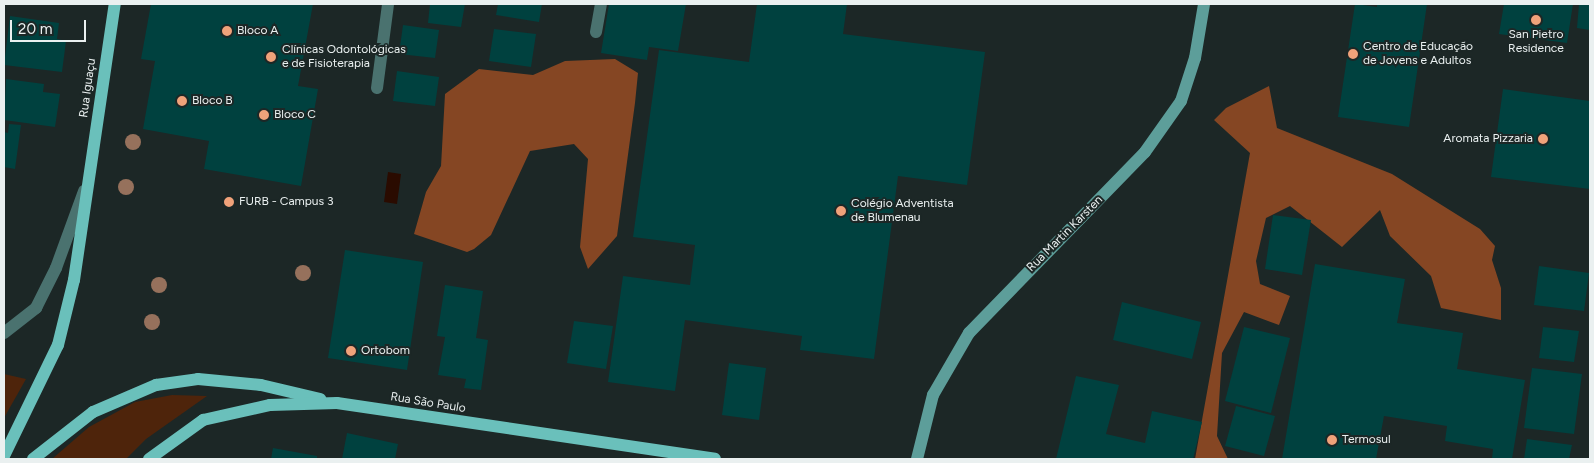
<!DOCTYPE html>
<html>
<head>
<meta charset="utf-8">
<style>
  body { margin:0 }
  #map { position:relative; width:1594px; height:463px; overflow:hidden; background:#1c2726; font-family:Figtree,sans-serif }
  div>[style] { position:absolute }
  .green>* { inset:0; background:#4e240b }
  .forest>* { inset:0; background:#854623 }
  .water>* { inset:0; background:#2a0b00 }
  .building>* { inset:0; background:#00413f }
  .street>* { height:12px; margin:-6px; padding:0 6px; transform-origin:6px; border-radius:6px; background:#4a726f }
  .secondary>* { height:12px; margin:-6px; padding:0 6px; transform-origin:6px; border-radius:6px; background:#5d9e9a }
  .primary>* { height:12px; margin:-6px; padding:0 6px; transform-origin:6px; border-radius:6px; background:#6ac0bb }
  .trees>* { width:16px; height:16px; margin:-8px; border-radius:50%; background:#96715c }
  .dots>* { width:14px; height:14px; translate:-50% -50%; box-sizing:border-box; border:2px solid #1c2726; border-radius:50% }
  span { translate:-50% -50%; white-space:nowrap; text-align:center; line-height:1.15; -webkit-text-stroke:4px #1c2726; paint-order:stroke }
  .poi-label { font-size:12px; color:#eaf0f0 }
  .left { translate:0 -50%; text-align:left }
  .right { translate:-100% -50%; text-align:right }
  .street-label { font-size:12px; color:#eaf0f0 }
  .frame { position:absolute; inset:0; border:5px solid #eaf0f0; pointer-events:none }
  .scale { position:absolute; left:10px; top:20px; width:76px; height:22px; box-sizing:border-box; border:2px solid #eaf0f0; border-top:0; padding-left:6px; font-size:15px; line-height:18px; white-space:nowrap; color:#eaf0f0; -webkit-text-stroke:4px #1c2726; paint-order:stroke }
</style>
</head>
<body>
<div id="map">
  <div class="green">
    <i style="clip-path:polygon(4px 374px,26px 379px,4px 418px)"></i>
    <i style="clip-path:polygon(172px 395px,207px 396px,146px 439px,126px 459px,52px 459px,89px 427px,135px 402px)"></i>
  </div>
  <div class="forest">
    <i style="clip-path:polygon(615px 59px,638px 73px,635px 103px,617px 236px,588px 269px,580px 247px,588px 159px,574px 144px,530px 151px,491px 235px,474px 249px,467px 252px,414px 234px,426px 192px,441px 166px,445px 94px,479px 69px,533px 75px,565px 61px)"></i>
    <i style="clip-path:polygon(1269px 86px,1277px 128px,1392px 174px,1480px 229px,1495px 246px,1492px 260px,1501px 288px,1501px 320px,1441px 308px,1431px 276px,1390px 236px,1380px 210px,1342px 247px,1290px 206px,1266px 218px,1256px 261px,1260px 284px,1290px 296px,1279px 325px,1244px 312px,1222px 353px,1217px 436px,1228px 459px,1195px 459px,1250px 153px,1214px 120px,1226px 108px)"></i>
  </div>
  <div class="water">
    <i style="clip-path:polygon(388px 172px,401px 174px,397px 204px,384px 202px)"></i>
  </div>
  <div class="building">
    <i style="clip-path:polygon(151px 4px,313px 4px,298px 86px,318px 89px,301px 186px,204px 169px,209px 141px,143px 129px,155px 61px,141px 59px)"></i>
    <i style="clip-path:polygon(430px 4px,465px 4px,461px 27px,428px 23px)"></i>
    <i style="clip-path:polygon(498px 4px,542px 4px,539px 22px,496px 15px)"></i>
    <i style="clip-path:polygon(609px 4px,686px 4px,678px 51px,649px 47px,647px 60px,601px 53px)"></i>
    <i style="clip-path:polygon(757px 4px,847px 4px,843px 34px,985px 52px,967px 185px,898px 176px,874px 359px,800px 350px,802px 336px,685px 320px,675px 391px,608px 382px,623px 276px,690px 285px,695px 245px,633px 237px,659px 50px,749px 62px)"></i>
    <i style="clip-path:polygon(1355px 4px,1377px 7px,1377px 4px,1427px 4px,1409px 127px,1338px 117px)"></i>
    <i style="clip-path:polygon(1504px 4px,1573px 4px,1567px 43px,1499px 34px)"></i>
    <i style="clip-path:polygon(1579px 4px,1590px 4px,1590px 30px,1577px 28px)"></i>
    <i style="clip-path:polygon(10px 16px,59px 23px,57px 39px,66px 41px,62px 72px,4px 65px)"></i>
    <i style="clip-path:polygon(403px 25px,439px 30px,435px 58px,399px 54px)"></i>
    <i style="clip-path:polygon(494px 29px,536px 34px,531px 67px,489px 61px)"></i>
    <i style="clip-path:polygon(397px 71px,439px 77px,435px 106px,393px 101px)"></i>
    <i style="clip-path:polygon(6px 79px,44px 84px,43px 92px,60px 94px,55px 127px,4px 120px)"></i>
    <i style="clip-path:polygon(1503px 89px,1590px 101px,1590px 189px,1491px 177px)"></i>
    <i style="clip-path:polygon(9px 124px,21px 125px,15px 169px,4px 167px,4px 132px,8px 133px)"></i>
    <i style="clip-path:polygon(1273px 215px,1311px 220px,1302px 275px,1265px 269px)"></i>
    <i style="clip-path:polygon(345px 250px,423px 262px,407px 370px,328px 358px)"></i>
    <i style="clip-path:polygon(1315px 264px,1405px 279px,1397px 323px,1463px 333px,1457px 369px,1525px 380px,1512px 459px,1492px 459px,1493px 449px,1445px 441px,1447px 426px,1384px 416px,1376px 459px,1282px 459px)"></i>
    <i style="clip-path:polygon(1539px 266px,1589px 273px,1584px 311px,1534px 305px)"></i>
    <i style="clip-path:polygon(445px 285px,483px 291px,476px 338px,488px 340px,481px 390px,464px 388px,466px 379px,438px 375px,445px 337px,437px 336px)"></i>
    <i style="clip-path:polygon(1122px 302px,1201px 322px,1192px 359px,1113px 340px)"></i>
    <i style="clip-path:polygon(574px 321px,613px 326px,606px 369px,567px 363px)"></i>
    <i style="clip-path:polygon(1244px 327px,1290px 338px,1271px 413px,1225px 401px)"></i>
    <i style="clip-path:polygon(1543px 327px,1579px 331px,1574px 362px,1539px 358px)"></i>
    <i style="clip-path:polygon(729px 363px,766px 368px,759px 420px,722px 415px)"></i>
    <i style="clip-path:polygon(1532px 368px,1582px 374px,1574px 434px,1524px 428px)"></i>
    <i style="clip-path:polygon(1076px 376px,1119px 385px,1106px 434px,1145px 443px,1152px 411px,1202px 422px,1193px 459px,1056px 459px)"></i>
    <i style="clip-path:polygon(1236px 406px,1275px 416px,1264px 456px,1225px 446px)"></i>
    <i style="clip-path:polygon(347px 433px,398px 444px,395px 459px,342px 459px)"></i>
    <i style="clip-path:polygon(1527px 439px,1572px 445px,1569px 459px,1524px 459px)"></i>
    <i style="clip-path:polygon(273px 448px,317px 456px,317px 459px,271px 459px)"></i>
  </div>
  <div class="street">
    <i style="left:596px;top:32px;width:28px;rotate:-80deg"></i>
    <i style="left:377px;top:88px;width:85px;rotate:-82.5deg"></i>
    <i style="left:4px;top:333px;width:41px;rotate:-38deg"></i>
    <i style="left:36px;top:308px;width:45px;rotate:-63.4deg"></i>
    <i style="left:56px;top:268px;width:82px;rotate:-70deg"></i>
  </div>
  <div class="secondary">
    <i style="left:917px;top:459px;width:66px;rotate:-76deg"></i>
    <i style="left:933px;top:395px;width:72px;rotate:-59.9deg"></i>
    <i style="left:969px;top:333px;width:252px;rotate:-45.8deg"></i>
    <i style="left:1145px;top:152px;width:62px;rotate:-54.8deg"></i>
    <i style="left:1181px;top:101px;width:45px;rotate:-72deg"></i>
    <i style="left:1195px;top:58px;width:55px;rotate:-80.5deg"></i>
  </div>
  <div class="primary">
    <i style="left:4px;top:456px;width:123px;rotate:-64.1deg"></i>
    <i style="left:58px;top:345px;width:67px;rotate:-76.2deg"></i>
    <i style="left:74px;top:280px;width:279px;rotate:-81.6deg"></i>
    <i style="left:33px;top:459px;width:76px;rotate:-38.1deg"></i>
    <i style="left:93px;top:412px;width:69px;rotate:-23.2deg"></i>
    <i style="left:156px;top:385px;width:42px;rotate:-8.1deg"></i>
    <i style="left:198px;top:379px;width:63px;rotate:5.4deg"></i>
    <i style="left:261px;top:385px;width:61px;rotate:13.3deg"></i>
    <i style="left:149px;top:459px;width:67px;rotate:-35.8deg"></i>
    <i style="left:203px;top:420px;width:69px;rotate:-12.6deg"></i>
    <i style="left:270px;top:405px;width:67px;rotate:-1.7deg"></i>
    <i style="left:337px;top:403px;width:382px;rotate:8.4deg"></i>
  </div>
  <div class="trees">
    <i style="left:133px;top:142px"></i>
    <i style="left:126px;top:187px"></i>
    <i style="left:303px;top:273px"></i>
    <i style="left:159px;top:285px"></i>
    <i style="left:152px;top:322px"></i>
  </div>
  <div class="dots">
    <i style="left:1536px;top:20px;background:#f0a27a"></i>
    <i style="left:227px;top:31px;background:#f0a27a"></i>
    <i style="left:1353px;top:54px;background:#f0a27a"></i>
    <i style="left:271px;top:57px;background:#f0a27a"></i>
    <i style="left:182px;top:101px;background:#f0a27a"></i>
    <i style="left:264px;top:115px;background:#f0a27a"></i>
    <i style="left:1543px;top:139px;background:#f0a27a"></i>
    <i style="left:229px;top:202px;background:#f0a27a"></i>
    <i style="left:841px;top:211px;background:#f0a27a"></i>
    <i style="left:351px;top:351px;background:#f0a27a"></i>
    <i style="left:1332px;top:440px;background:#f0a27a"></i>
  </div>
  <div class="poi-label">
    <span class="left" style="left:237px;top:31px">Bloco A</span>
    <span style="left:1536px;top:42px">San Pietro<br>Residence</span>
    <span class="left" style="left:1363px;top:54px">Centro de Educação<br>de Jovens e Adultos</span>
    <span class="left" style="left:282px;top:57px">Clínicas Odontológicas<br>e de Fisioterapia</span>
    <span class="left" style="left:192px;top:101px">Bloco B</span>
    <span class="left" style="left:274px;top:115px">Bloco C</span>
    <span class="right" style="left:1533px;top:139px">Aromata Pizzaria</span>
    <span class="left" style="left:239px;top:202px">FURB - Campus 3</span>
    <span class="left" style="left:851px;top:211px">Colégio Adventista<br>de Blumenau</span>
    <span class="left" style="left:361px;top:351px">Ortobom</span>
    <span class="left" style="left:1342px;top:440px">Termosul</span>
  </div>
  <div class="street-label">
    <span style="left:88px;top:88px;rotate:-82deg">Rua Iguaçu</span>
    <span style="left:1065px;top:234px;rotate:-45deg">Rua Martin Karsten</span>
    <span style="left:428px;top:403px;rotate:9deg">Rua São Paulo</span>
  </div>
  <div class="frame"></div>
  <div class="scale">20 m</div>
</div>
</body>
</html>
